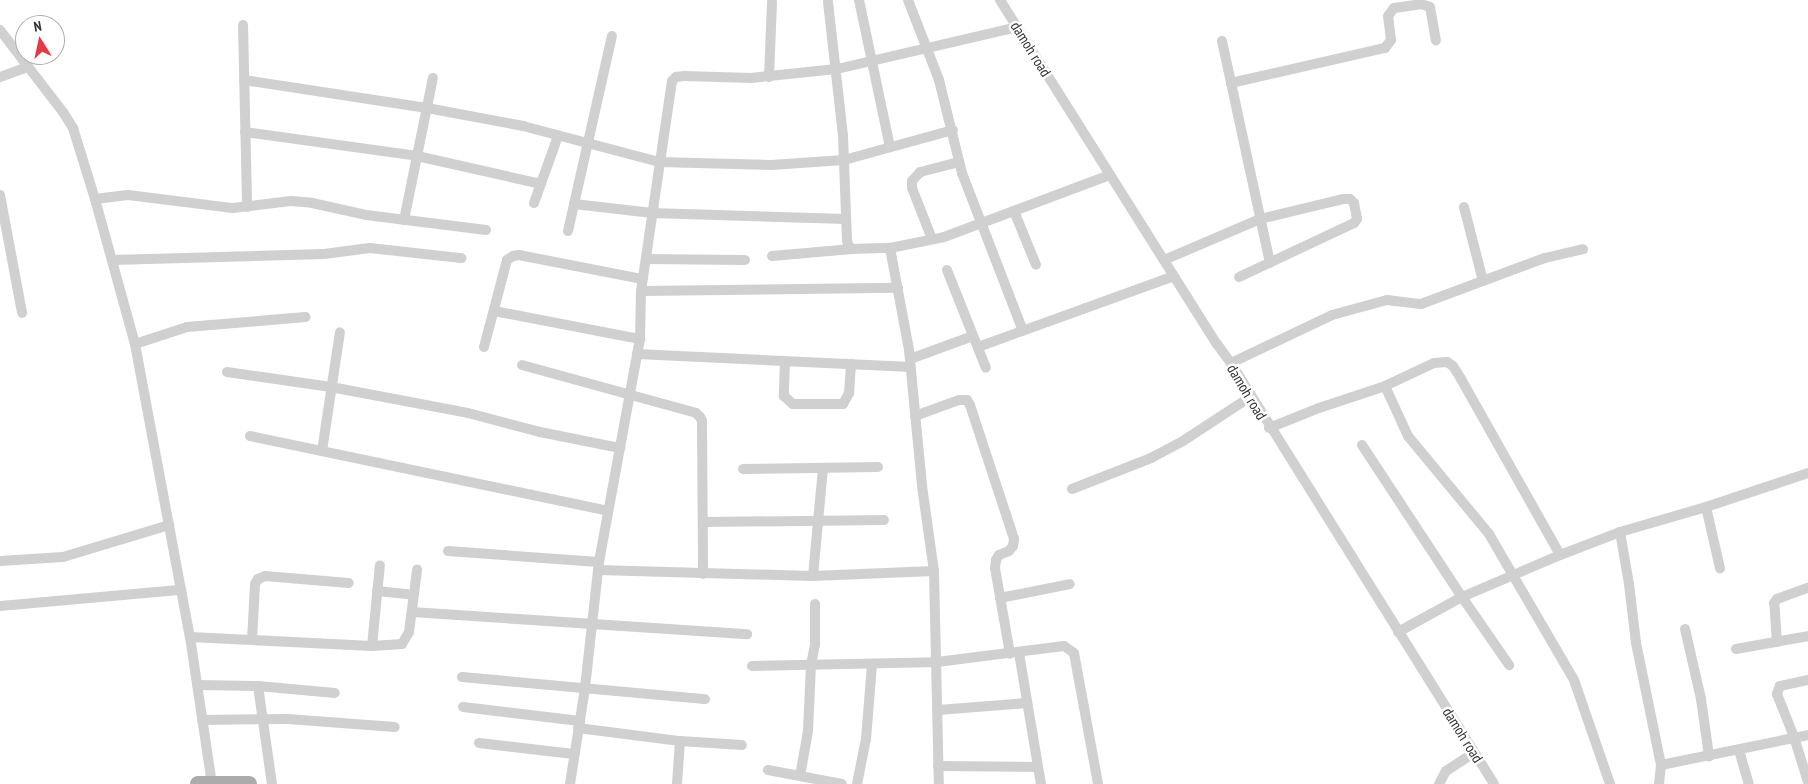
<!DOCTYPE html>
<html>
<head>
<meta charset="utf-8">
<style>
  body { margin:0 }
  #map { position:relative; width:1808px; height:784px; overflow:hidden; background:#fff; font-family:"PT Sans Narrow",sans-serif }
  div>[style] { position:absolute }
  .street>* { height:10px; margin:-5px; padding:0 5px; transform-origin:5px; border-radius:5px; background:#d0d0d0 }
  .primary>* { height:16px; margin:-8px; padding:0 8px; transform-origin:8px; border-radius:8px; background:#ababab }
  span { translate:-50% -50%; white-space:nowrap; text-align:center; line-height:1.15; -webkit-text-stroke:5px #fff; paint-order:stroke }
  .street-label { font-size:15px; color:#333 }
  .north { position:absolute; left:15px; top:15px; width:50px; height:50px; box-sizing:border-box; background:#fff; border:1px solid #adadad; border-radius:50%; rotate:350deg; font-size:14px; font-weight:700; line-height:20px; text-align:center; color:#333 }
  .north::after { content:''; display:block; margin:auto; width:18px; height:22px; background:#e63946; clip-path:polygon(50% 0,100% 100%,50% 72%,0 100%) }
</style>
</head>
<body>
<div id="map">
  <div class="street">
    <i style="left:859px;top:0;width:150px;rotate:78.1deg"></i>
    <i style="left:908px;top:0;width:86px;rotate:68.8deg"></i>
    <i style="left:939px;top:80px;width:96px;rotate:76.1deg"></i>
    <i style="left:962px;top:173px;width:169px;rotate:68.9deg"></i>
    <i style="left:1000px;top:0;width:407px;rotate:57.8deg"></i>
    <i style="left:1217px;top:344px;width:24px;rotate:54deg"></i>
    <i style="left:1231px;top:363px;width:496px;rotate:58deg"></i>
    <i style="left:828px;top:2px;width:135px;rotate:83.6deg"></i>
    <i style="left:843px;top:136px;width:104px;rotate:87.8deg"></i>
    <i style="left:847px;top:240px;width:5px;rotate:79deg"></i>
    <i style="left:848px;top:245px;width:6px;rotate:45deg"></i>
    <i style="left:852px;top:249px;width:38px;rotate:-2deg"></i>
    <i style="left:890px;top:248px;width:55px;rotate:-11.5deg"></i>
    <i style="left:944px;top:237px;width:177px;rotate:-20.5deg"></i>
    <i style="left:243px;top:25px;width:182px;rotate:88.7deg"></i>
    <i style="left:0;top:30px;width:103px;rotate:52.5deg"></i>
    <i style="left:63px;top:112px;width:19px;rotate:58deg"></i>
    <i style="left:73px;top:128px;width:74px;rotate:72.8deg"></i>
    <i style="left:95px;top:199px;width:150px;rotate:74.6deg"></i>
    <i style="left:135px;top:344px;width:298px;rotate:79.4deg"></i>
    <i style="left:190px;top:637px;width:149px;rotate:81.5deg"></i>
    <i style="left:1222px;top:41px;width:227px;rotate:77.8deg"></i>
    <i style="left:0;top:77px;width:30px;rotate:-20deg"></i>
    <i style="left:769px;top:77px;width:75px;rotate:-87.7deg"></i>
    <i style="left:244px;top:80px;width:185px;rotate:8.7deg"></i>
    <i style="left:427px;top:108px;width:98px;rotate:10.6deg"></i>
    <i style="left:523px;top:126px;width:141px;rotate:14.8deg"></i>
    <i style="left:659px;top:162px;width:112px;rotate:1.5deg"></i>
    <i style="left:771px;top:165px;width:73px;rotate:-3.9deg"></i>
    <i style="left:844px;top:160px;width:113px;rotate:-15.4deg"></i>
    <i style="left:1231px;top:83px;width:158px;rotate:-12.8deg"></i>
    <i style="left:1385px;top:48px;width:10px;rotate:-53deg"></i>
    <i style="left:1391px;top:40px;width:24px;rotate:-97deg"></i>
    <i style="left:1388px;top:16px;width:10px;rotate:-53deg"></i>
    <i style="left:1394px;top:8px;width:27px;rotate:-8deg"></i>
    <i style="left:1421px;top:4px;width:9px;rotate:18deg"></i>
    <i style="left:1430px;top:7px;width:34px;rotate:80deg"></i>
    <i style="left:245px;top:132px;width:174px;rotate:7.9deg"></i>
    <i style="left:417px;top:156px;width:127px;rotate:12.7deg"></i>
    <i style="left:0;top:195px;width:120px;rotate:79.4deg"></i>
    <i style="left:95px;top:199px;width:33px;rotate:-7deg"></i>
    <i style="left:128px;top:195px;width:106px;rotate:7.1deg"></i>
    <i style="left:233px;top:208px;width:58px;rotate:-6.9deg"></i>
    <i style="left:291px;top:201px;width:21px;rotate:5deg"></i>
    <i style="left:312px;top:203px;width:55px;rotate:12.5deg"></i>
    <i style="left:366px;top:215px;width:121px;rotate:7.1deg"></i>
    <i style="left:534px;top:203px;width:71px;rotate:-70.3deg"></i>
    <i style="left:574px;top:204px;width:79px;rotate:6.6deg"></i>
    <i style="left:652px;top:213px;width:194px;rotate:1.8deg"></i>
    <i style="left:1464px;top:207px;width:76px;rotate:75.6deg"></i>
    <i style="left:1014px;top:211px;width:58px;rotate:67.8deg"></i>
    <i style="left:404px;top:220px;width:145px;rotate:-78.5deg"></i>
    <i style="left:568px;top:231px;width:200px;rotate:-77.3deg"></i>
    <i style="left:932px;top:239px;width:55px;rotate:-111.4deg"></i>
    <i style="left:912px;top:188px;width:7px;rotate:-90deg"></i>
    <i style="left:912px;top:181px;width:12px;rotate:-48deg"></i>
    <i style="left:920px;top:172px;width:40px;rotate:-14.4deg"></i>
    <i style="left:890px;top:248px;width:104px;rotate:79.4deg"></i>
    <i style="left:909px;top:350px;width:137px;rotate:84.5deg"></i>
    <i style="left:922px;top:486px;width:86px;rotate:82deg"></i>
    <i style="left:934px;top:571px;width:213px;rotate:88.7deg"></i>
    <i style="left:772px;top:256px;width:80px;rotate:-5deg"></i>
    <i style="left:646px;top:259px;width:99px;rotate:0.6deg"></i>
    <i style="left:112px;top:260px;width:212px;rotate:-1.6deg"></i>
    <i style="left:324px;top:254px;width:46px;rotate:-7.4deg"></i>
    <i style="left:370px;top:248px;width:92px;rotate:6.3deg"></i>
    <i style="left:1164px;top:260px;width:104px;rotate:-23.1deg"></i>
    <i style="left:1260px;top:219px;width:85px;rotate:-13.5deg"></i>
    <i style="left:1343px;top:199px;width:7px"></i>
    <i style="left:1350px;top:199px;width:6px;rotate:45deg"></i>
    <i style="left:1354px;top:203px;width:16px;rotate:79deg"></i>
    <i style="left:1357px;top:219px;width:5px;rotate:127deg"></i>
    <i style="left:1354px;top:223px;width:127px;rotate:154.8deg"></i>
    <i style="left:947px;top:270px;width:105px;rotate:68.3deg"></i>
    <i style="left:641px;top:291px;width:257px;rotate:-0.7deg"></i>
    <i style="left:494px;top:311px;width:149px;rotate:10.9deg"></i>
    <i style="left:135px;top:344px;width:55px;rotate:-18.1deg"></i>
    <i style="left:187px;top:327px;width:119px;rotate:-4.8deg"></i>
    <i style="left:484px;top:347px;width:90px;rotate:-75.2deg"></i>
    <i style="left:507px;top:260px;width:7px;rotate:-34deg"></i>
    <i style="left:513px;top:256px;width:6px;rotate:-9deg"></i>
    <i style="left:519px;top:255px;width:126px;rotate:11deg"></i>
    <i style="left:978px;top:347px;width:208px;rotate:-19.9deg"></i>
    <i style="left:637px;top:354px;width:274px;rotate:2.7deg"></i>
    <i style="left:910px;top:359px;width:67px;rotate:-20.1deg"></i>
    <i style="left:785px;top:361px;width:35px;rotate:92deg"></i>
    <i style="left:784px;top:396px;width:12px;rotate:42deg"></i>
    <i style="left:793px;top:404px;width:50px"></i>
    <i style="left:843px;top:404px;width:13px;rotate:-61deg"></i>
    <i style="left:849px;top:393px;width:29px;rotate:-86deg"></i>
    <i style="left:1231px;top:363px;width:112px;rotate:-25.4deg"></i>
    <i style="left:1332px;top:315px;width:57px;rotate:-15.3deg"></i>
    <i style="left:1387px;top:300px;width:34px;rotate:7deg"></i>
    <i style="left:1421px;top:304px;width:132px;rotate:-20.4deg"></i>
    <i style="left:1545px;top:258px;width:39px;rotate:-13deg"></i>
    <i style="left:522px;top:365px;width:180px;rotate:15.4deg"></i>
    <i style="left:696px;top:413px;width:6px;rotate:45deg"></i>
    <i style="left:700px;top:417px;width:4px;rotate:63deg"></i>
    <i style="left:702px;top:421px;width:153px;rotate:89.6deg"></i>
    <i style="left:227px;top:372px;width:105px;rotate:8.2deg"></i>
    <i style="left:331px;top:387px;width:139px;rotate:10.7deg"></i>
    <i style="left:468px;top:413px;width:74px;rotate:14.8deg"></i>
    <i style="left:540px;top:432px;width:82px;rotate:11.3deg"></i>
    <i style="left:1385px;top:386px;width:55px;rotate:65.3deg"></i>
    <i style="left:1408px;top:436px;width:127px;rotate:50.4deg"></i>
    <i style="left:1489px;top:534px;width:169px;rotate:59.8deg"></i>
    <i style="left:1574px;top:680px;width:110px;rotate:70.9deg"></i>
    <i style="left:915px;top:416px;width:47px;rotate:-20deg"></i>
    <i style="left:959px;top:400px;width:8px"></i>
    <i style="left:967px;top:400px;width:6px;rotate:59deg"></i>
    <i style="left:970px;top:405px;width:141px;rotate:71.8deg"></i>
    <i style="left:1014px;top:539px;width:7px;rotate:98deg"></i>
    <i style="left:1013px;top:546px;width:6px;rotate:129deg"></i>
    <i style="left:1009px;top:551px;width:11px;rotate:158deg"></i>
    <i style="left:999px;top:555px;width:6px;rotate:121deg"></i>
    <i style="left:996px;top:560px;width:8px;rotate:97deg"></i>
    <i style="left:995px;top:568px;width:87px;rotate:80.1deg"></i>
    <i style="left:1269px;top:428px;width:54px;rotate:-21.8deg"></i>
    <i style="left:1319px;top:408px;width:70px;rotate:-18.4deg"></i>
    <i style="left:1385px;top:386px;width:54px;rotate:-25.1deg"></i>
    <i style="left:1434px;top:363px;width:13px;rotate:-4deg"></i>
    <i style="left:1447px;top:362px;width:7px;rotate:34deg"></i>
    <i style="left:1453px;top:366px;width:15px;rotate:58deg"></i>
    <i style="left:1461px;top:379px;width:202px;rotate:60.6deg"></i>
    <i style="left:250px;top:436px;width:366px;rotate:11.8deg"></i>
    <i style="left:1362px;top:445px;width:182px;rotate:56.7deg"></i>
    <i style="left:1462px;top:597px;width:83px;rotate:55.3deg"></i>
    <i style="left:322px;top:451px;width:120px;rotate:-81.4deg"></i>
    <i style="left:743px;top:469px;width:135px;rotate:-0.8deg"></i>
    <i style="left:1072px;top:489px;width:85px;rotate:-21.4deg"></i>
    <i style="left:1151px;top:458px;width:36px;rotate:-28deg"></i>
    <i style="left:1183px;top:441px;width:80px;rotate:-33.3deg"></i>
    <i style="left:1706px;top:507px;width:63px;rotate:77.1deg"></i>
    <i style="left:703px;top:522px;width:181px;rotate:-0.6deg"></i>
    <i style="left:1620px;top:532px;width:53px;rotate:80.2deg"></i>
    <i style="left:1629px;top:584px;width:59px;rotate:83.2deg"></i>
    <i style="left:1636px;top:643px;width:125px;rotate:78.4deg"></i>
    <i style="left:1661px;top:765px;width:19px;rotate:96deg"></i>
    <i style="left:448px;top:551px;width:151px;rotate:4.2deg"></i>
    <i style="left:0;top:561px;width:63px;rotate:-3.6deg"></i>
    <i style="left:63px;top:557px;width:111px;rotate:-16.8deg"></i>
    <i style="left:598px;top:570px;width:215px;rotate:1.6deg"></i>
    <i style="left:813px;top:576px;width:121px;rotate:-2.4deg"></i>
    <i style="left:813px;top:576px;width:108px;rotate:-84.7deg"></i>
    <i style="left:377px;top:591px;width:37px;rotate:6deg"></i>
    <i style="left:1000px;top:598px;width:71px;rotate:-11.3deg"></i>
    <i style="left:0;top:606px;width:182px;rotate:-5.1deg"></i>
    <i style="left:412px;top:612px;width:336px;rotate:3.8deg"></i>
    <i style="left:1685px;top:629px;width:72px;rotate:77.1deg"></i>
    <i style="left:1701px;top:699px;width:58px;rotate:82deg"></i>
    <i style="left:1398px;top:632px;width:73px;rotate:-28.7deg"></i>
    <i style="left:1462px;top:597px;width:107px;rotate:-23.2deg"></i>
    <i style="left:1560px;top:555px;width:64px;rotate:-21deg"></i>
    <i style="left:1620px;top:532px;width:90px;rotate:-16.2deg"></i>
    <i style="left:1706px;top:507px;width:108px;rotate:-18.4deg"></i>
    <i style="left:190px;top:637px;width:182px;rotate:2.8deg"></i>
    <i style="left:372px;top:646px;width:30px;rotate:-4deg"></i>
    <i style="left:402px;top:644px;width:14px;rotate:-60deg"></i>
    <i style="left:409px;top:632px;width:63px;rotate:-82.6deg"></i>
    <i style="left:252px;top:640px;width:56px;rotate:-86.9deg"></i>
    <i style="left:255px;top:584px;width:6px;rotate:-59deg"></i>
    <i style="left:258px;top:579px;width:8px;rotate:-23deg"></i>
    <i style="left:265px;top:576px;width:84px;rotate:4.8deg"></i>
    <i style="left:1777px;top:642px;width:39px;rotate:-94deg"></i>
    <i style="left:1774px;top:603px;width:5px;rotate:-53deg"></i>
    <i style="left:1777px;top:599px;width:33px;rotate:-20deg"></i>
    <i style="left:372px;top:646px;width:81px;rotate:-84.4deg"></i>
    <i style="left:1736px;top:649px;width:73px;rotate:-10.2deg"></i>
    <i style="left:1019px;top:653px;width:133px;rotate:80.5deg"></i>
    <i style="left:752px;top:666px;width:185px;rotate:-1.2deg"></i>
    <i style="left:937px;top:662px;width:128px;rotate:-7.2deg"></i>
    <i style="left:1064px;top:646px;width:12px;rotate:35deg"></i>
    <i style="left:1074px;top:653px;width:133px;rotate:79.6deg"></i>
    <i style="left:462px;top:677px;width:244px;rotate:5.2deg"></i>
    <i style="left:1808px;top:680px;width:29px;rotate:168deg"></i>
    <i style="left:1780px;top:686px;width:9px;rotate:111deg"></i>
    <i style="left:1777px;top:694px;width:46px;rotate:68.4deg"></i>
    <i style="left:1794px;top:737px;width:47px;rotate:72.7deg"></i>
    <i style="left:197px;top:685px;width:61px;rotate:0.9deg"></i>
    <i style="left:258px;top:686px;width:77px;rotate:5.2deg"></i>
    <i style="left:258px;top:686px;width:99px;rotate:81.9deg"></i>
    <i style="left:463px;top:707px;width:118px;rotate:6.8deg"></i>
    <i style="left:938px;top:710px;width:88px;rotate:-4.5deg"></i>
    <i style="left:202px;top:720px;width:86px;rotate:-0.7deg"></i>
    <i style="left:288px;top:719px;width:107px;rotate:4.3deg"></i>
    <i style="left:578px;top:728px;width:103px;rotate:7.3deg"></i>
    <i style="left:680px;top:741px;width:62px;rotate:3.7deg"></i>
    <i style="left:479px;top:743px;width:95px;rotate:6.7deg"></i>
    <i style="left:1739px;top:750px;width:35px;rotate:74deg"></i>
    <i style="left:1661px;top:765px;width:150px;rotate:-11.5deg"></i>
    <i style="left:938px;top:766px;width:100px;rotate:0.6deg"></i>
    <i style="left:768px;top:770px;width:75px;rotate:10.7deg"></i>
    <i style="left:800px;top:776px;width:46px;rotate:-79.9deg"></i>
    <i style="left:808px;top:731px;width:66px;rotate:-87.4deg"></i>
    <i style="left:811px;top:665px;width:21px;rotate:-79deg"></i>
    <i style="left:815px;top:644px;width:40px;rotate:-90deg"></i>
    <i style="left:570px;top:784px;width:97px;rotate:-81.1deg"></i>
    <i style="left:585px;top:688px;width:127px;rotate:-83.7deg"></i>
    <i style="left:599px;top:562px;width:227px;rotate:-79.6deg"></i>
    <i style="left:640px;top:339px;width:48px;rotate:-88.8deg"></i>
    <i style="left:641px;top:291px;width:212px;rotate:-81.6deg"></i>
    <i style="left:672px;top:81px;width:6px;rotate:-45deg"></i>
    <i style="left:676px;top:77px;width:8px;rotate:-7deg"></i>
    <i style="left:684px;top:76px;width:67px;rotate:1.7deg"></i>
    <i style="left:751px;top:78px;width:86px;rotate:-6deg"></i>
    <i style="left:837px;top:69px;width:185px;rotate:-13.1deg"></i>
    <i style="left:677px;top:784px;width:43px;rotate:-86deg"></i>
    <i style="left:857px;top:784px;width:46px;rotate:-78.7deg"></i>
    <i style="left:866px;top:739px;width:75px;rotate:-85.4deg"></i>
    <i style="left:1439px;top:784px;width:15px;rotate:-62deg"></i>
    <i style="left:1446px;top:771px;width:33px;rotate:-33deg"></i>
  </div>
  <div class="primary">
    <i style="left:198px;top:784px;width:51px"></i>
  </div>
  <div class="street-label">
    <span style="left:1031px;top:49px;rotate:58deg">damoh road</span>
    <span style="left:1247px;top:392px;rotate:59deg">damoh road</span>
    <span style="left:1463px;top:735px;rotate:58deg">damoh road</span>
  </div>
  <div class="north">N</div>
</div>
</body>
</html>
